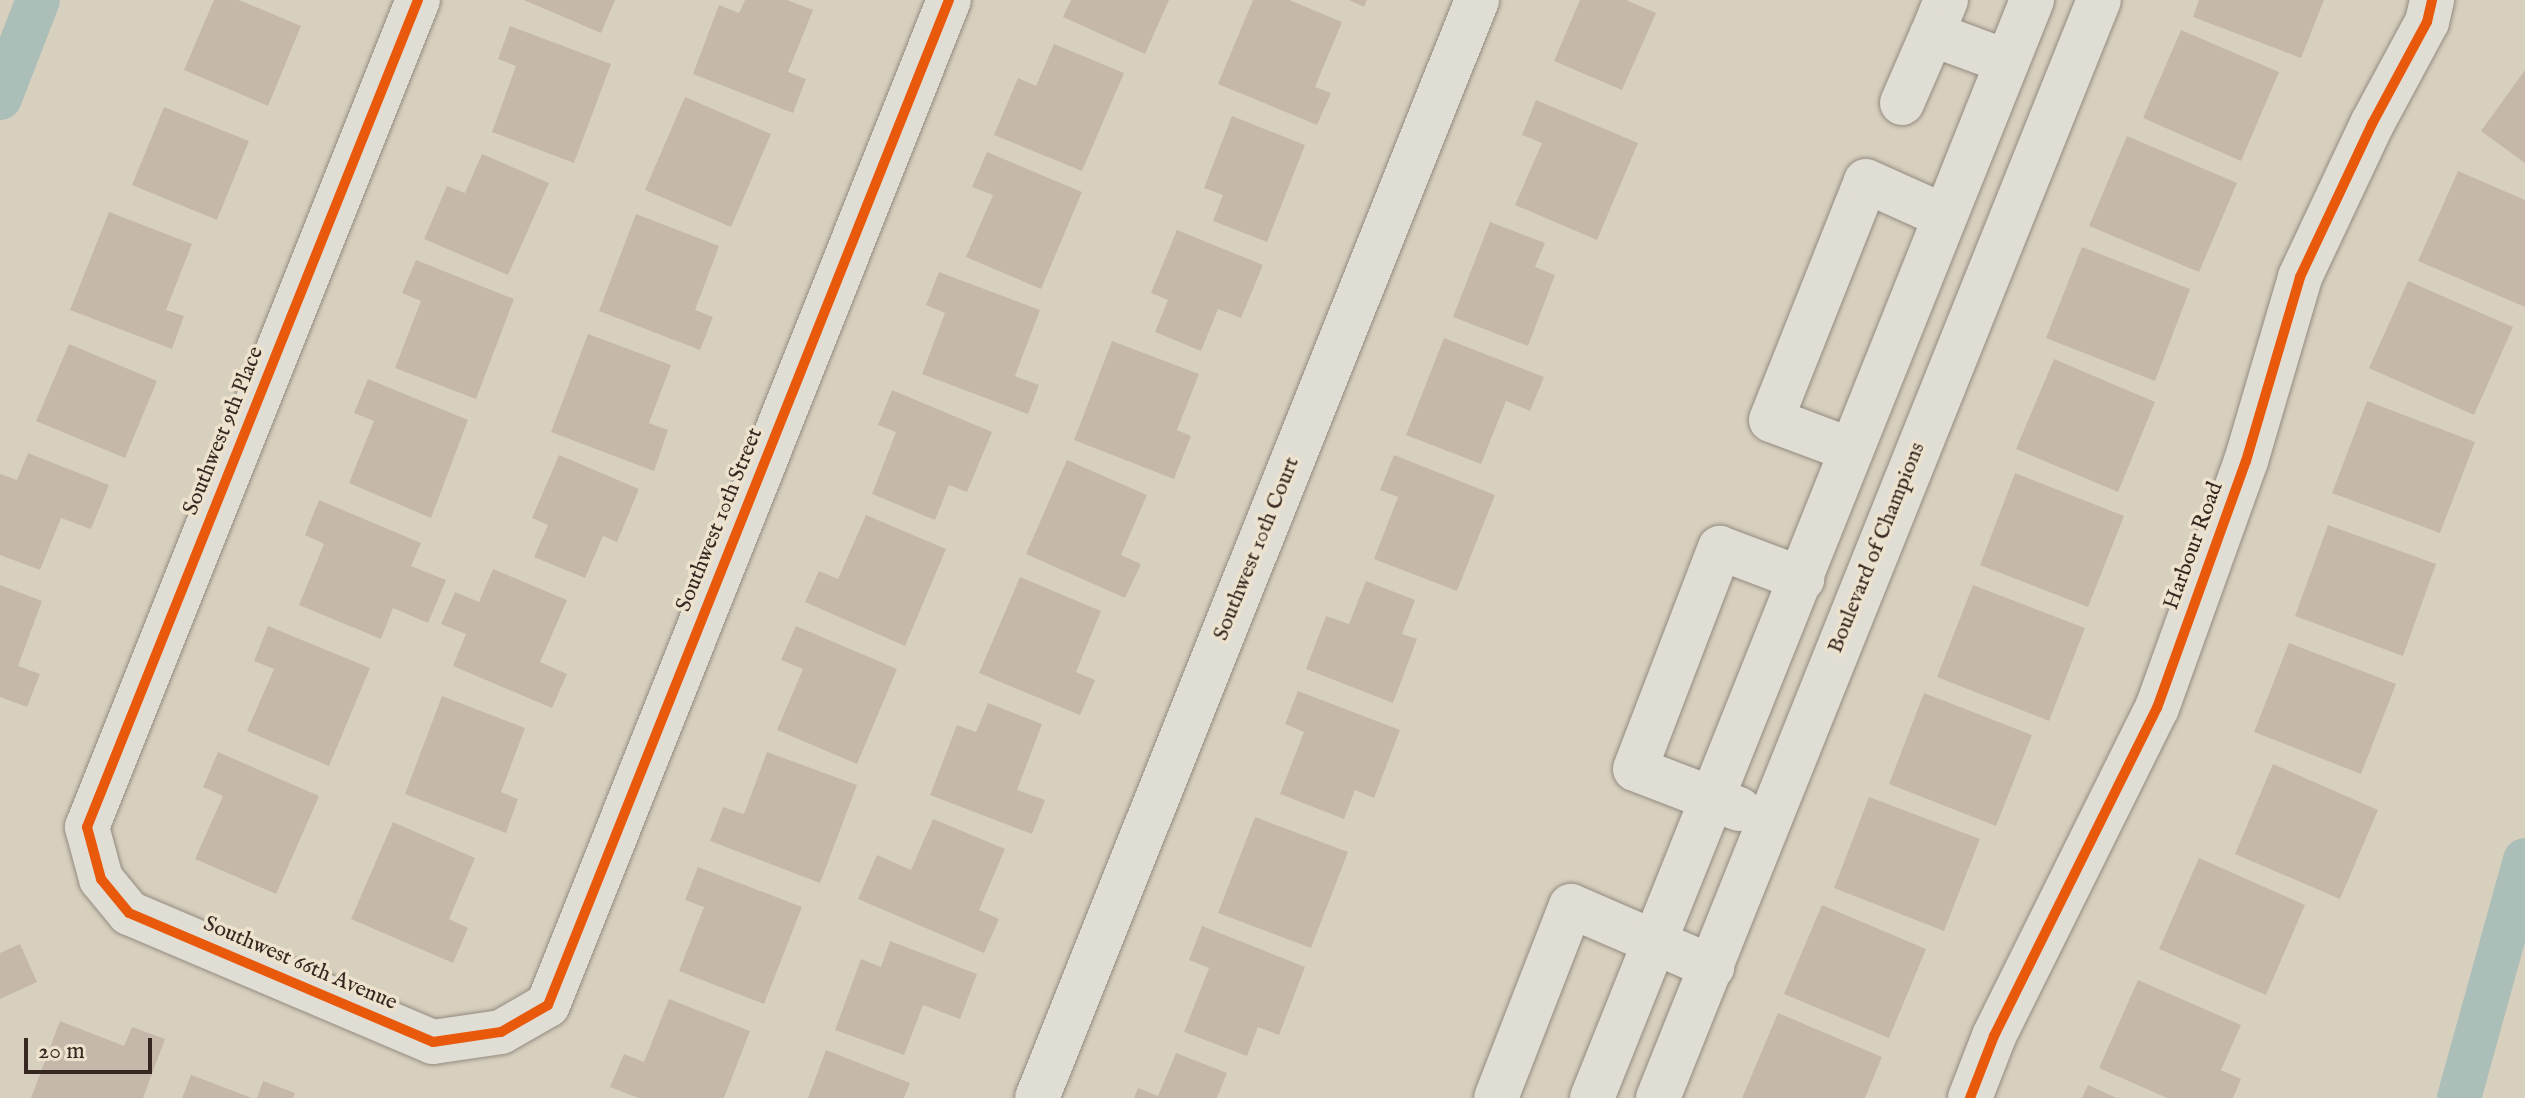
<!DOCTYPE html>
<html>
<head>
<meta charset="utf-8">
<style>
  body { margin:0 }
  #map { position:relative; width:2525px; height:1098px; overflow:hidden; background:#d8d0be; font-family:"IM FELL English",serif }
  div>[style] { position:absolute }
  .canal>* { height:44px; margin:-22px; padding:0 22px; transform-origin:22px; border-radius:22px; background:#abbeb8 }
  .building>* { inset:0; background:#c5b8ab }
  .roads { filter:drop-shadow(0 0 2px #928b80) drop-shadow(0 0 2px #928b80) }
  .minor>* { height:44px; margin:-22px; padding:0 22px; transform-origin:22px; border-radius:22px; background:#e0ddd4 }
  .cycleway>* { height:10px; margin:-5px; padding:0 5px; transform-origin:5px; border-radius:5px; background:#e8590c }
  span { translate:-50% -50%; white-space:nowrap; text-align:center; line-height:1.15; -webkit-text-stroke:7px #ece2ce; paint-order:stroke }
  .street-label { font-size:22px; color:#362820 }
  .scale { position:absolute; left:24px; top:1038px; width:128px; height:36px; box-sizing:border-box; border:4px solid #362820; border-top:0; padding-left:10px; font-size:24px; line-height:28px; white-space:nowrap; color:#362820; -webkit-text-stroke:6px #ece2ce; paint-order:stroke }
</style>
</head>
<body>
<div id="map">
  <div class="canal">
    <i style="left:0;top:98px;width:105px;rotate:-68.8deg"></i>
    <i style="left:2459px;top:1098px;width:247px;rotate:-74.5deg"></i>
  </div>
  <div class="building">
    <i style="clip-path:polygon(214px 0,239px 0,301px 26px,268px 106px,184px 70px)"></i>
    <i style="clip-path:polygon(524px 0,615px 0,601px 33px)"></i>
    <i style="clip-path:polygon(745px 0,787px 0,813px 10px,788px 72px,806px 79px,793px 113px,693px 74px,719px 5px,739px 13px)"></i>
    <i style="clip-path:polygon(1071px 0,1169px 0,1145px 54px,1063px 17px)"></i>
    <i style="clip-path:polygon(1253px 0,1289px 0,1342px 22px,1315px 87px,1331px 93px,1317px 125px,1218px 84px)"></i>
    <i style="clip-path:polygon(1349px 0,1367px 0,1364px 7px)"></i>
    <i style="clip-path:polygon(1580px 0,1626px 0,1656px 13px,1622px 90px,1554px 61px)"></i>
    <i style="clip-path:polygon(2199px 0,2324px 0,2301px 58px,2193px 17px)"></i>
    <i style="clip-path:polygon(510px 26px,611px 64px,574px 163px,492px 132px,516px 66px,498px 59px)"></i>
    <i style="clip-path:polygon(2181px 30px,2279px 72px,2241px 161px,2143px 118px)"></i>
    <i style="clip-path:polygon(1054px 44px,1124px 73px,1082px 171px,994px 135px,1018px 78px,1036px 86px)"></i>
    <i style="clip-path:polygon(2525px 70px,2525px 163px,2481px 131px)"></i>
    <i style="clip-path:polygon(685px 97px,771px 134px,731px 227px,645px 190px)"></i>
    <i style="clip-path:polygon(1536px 100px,1638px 143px,1597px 240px,1515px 205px,1542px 143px,1522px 135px)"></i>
    <i style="clip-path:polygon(164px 107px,249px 141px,217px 220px,132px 185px)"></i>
    <i style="clip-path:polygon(1232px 116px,1305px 145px,1267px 242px,1213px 221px,1223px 195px,1204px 188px)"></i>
    <i style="clip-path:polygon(2127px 136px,2237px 183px,2199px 272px,2089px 226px)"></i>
    <i style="clip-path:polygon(987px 152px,1082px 192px,1041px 289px,966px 257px,993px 195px,972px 187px)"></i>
    <i style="clip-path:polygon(482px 154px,549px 183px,508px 275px,424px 239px,447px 186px,465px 193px)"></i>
    <i style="clip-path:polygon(2458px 171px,2525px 200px,2525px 307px,2418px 261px)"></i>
    <i style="clip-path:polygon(109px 212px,192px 244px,166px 310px,184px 316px,172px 349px,70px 310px)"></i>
    <i style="clip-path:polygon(636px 214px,719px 246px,695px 310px,713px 317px,700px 350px,599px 311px)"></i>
    <i style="clip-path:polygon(1490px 222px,1545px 243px,1535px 267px,1555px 275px,1528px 346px,1453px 317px)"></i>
    <i style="clip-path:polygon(1177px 230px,1263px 265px,1241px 318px,1218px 309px,1201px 351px,1155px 332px,1168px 300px,1151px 293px)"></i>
    <i style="clip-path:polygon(2082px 247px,2190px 289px,2155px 381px,2046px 338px)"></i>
    <i style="clip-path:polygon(416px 260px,514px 299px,476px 399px,395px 368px,421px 301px,402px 293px)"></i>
    <i style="clip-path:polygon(939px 272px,1040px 310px,1015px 376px,1039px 385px,1028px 414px,922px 374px,945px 313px,926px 305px)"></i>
    <i style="clip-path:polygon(2408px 281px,2513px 327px,2474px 415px,2369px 368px)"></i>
    <i style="clip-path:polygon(588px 334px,671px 365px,649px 423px,668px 430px,654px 471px,551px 432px)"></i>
    <i style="clip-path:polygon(1444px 338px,1544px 377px,1530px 411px,1506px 401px,1481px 464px,1406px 435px)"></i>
    <i style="clip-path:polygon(1112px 341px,1199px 374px,1177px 430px,1191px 436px,1174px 479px,1074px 440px)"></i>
    <i style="clip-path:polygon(69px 344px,157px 381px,125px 458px,36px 421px)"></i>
    <i style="clip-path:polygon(2054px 359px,2155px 402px,2118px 492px,2016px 449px)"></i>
    <i style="clip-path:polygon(368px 379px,468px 420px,431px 518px,349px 483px,374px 421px,354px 413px)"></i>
    <i style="clip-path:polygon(892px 390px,992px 432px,967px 492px,949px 485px,935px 520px,872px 494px,896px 432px,878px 425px)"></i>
    <i style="clip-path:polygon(2367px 401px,2475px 442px,2440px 533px,2332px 493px)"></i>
    <i style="clip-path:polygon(28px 453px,109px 485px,91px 529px,61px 518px,40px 570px,0 555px,0 474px,17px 480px)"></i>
    <i style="clip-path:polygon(559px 455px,639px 489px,617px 542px,603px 536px,585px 578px,534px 557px,548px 525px,532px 518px)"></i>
    <i style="clip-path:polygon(1394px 455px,1495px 495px,1457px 591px,1374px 559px,1398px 497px,1380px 490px)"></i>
    <i style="clip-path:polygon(1067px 460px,1147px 495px,1121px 555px,1141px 564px,1125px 598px,1026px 554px)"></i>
    <i style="clip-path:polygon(2015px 473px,2124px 516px,2088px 607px,1980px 565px)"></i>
    <i style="clip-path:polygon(319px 500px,421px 543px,411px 566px,446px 580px,428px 623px,393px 608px,381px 639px,299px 605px,324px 544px,305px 535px)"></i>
    <i style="clip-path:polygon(866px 515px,946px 549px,905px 646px,805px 602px,819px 571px,838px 579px)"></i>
    <i style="clip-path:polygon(2328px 525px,2436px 564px,2403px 656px,2295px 616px)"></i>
    <i style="clip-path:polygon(493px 569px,567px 600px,540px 662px,567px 674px,552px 708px,453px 666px,466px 634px,441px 624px,455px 592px,479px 602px)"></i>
    <i style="clip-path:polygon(1020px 577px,1101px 611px,1076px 672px,1095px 680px,1080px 715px,979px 673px)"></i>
    <i style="clip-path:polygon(1366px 581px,1415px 600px,1402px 634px,1417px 639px,1393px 703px,1306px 669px,1326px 616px,1349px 624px)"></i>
    <i style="clip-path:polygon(0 585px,42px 601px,18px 666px,40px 674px,27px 707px,0 697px)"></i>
    <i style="clip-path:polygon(1973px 585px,2085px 628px,2049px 721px,1937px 677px)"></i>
    <i style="clip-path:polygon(268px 626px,370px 668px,329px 766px,247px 731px,274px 669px,254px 661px)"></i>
    <i style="clip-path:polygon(796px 626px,897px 669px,857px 764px,777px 730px,803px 669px,781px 660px)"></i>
    <i style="clip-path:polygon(2289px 643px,2396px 684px,2361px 774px,2254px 732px)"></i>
    <i style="clip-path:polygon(1298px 691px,1400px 730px,1374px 798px,1355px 790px,1344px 819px,1280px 794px,1304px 732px,1285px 724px)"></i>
    <i style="clip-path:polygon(1924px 693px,2032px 735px,1996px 826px,1889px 784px)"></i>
    <i style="clip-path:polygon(442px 696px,525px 728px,501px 792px,518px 799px,506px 833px,405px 794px)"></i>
    <i style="clip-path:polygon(988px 703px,1042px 724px,1017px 790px,1045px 800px,1032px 834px,930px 795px,957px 725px,976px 732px)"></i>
    <i style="clip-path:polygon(218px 752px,319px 796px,276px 894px,195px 859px,223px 796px,203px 787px)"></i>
    <i style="clip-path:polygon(767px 752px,857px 785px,820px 883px,710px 841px,723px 807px,744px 814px)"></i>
    <i style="clip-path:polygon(2273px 764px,2378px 810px,2340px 899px,2235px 854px)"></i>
    <i style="clip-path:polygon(1869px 797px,1980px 839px,1944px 931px,1834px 888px)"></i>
    <i style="clip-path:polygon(1255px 817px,1348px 852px,1311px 948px,1218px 913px)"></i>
    <i style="clip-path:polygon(933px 819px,1005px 849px,979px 910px,999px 919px,984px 953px,858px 899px,877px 855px,911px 870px)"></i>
    <i style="clip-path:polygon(393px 822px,475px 858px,449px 919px,468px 928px,453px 963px,351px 919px)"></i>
    <i style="clip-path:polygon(2199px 858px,2305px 905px,2266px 995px,2159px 949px)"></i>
    <i style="clip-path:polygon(698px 867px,802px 907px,764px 1004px,679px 971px,704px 907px,685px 900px)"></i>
    <i style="clip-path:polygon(1822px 905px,1926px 949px,1889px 1038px,1784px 994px)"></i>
    <i style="clip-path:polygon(1202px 926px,1305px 967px,1279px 1035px,1258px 1027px,1247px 1056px,1184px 1032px,1209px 968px,1189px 960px)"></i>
    <i style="clip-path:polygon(890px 941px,977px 974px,960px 1019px,923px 1005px,904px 1055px,835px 1030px,861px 959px,881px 967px)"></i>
    <i style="clip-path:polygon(20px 944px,37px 982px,0 999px,0 953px)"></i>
    <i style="clip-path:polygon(2138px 980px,2241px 1025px,2221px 1070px,2241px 1079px,2233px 1098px,2167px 1098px,2099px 1068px)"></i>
    <i style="clip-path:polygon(669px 999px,750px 1031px,724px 1098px,638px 1098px,610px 1087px,624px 1054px,644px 1062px)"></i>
    <i style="clip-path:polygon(1778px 1013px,1882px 1057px,1865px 1098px,1742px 1098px)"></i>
    <i style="clip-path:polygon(60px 1021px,124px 1046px,132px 1027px,165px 1039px,143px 1098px,31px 1098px)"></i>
    <i style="clip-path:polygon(826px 1050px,910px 1083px,904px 1098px,808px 1098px)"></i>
    <i style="clip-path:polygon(1176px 1053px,1227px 1073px,1217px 1098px,1134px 1098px,1138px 1088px,1158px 1096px)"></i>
    <i style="clip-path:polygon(191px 1075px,252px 1098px,182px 1098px)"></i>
    <i style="clip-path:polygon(263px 1081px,295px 1093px,293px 1098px,257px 1098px)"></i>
    <i style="clip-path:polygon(2088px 1085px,2117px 1098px,2082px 1098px)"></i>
  </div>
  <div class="roads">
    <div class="minor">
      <i style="left:418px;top:0;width:891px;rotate:111.81deg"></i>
      <i style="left:87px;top:827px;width:54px;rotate:74.9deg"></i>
      <i style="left:101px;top:879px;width:44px;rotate:50.5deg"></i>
      <i style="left:129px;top:913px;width:330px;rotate:23deg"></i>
      <i style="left:433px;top:1042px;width:69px;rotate:-8.4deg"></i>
      <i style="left:501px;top:1032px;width:54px;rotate:-29.9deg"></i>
      <i style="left:548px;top:1005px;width:1082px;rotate:-68.25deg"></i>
      <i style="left:1946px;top:0;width:37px;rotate:112deg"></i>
      <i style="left:1932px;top:34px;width:78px;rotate:20.3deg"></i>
      <i style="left:1902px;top:103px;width:75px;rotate:-66.5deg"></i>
      <i style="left:1851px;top:450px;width:85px;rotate:-159.4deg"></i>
      <i style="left:1771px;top:420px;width:257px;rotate:-68.3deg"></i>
      <i style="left:1866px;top:181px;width:85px;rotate:24.2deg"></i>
      <i style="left:1739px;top:809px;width:111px;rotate:-159deg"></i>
      <i style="left:1635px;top:769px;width:237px;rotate:-69deg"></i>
      <i style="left:1720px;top:548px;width:88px;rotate:20.7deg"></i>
      <i style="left:1037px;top:1098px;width:1183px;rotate:-68.16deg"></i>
      <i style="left:1496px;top:1098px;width:206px;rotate:-68.7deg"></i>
      <i style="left:1571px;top:906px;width:154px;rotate:23.4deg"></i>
      <i style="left:1592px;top:1098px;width:1183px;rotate:-68.16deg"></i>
      <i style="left:1658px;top:1098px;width:1183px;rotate:-68.12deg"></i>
      <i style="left:1970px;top:1098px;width:66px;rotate:-68.8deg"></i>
      <i style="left:1994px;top:1036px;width:366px;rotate:-63.6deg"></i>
      <i style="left:2157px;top:708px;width:263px;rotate:-70.2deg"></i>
      <i style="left:2246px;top:461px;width:192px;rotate:-73.6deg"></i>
      <i style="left:2300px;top:277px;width:169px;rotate:-64.8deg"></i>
      <i style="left:2372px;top:124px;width:116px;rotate:-61.7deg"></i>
      <i style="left:2427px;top:22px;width:23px;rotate:-77deg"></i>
    </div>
  </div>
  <div class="cycleway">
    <i style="left:418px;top:0;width:891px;rotate:111.81deg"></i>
    <i style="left:87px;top:827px;width:54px;rotate:74.9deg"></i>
    <i style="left:101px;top:879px;width:44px;rotate:50.5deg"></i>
    <i style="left:129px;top:913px;width:330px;rotate:23deg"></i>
    <i style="left:433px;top:1042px;width:69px;rotate:-8.4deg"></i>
    <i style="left:501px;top:1032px;width:54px;rotate:-29.9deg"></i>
    <i style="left:548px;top:1005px;width:1082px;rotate:-68.25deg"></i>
    <i style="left:1970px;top:1098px;width:66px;rotate:-68.8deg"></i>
    <i style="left:1994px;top:1036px;width:366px;rotate:-63.6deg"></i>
    <i style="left:2157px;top:708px;width:263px;rotate:-70.2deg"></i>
    <i style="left:2246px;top:461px;width:192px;rotate:-73.6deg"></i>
    <i style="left:2300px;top:277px;width:169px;rotate:-64.8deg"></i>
    <i style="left:2372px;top:124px;width:116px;rotate:-61.7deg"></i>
    <i style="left:2427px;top:22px;width:23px;rotate:-77deg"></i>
  </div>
  <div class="street-label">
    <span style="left:224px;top:431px;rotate:-68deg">Southwest 9th Place</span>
    <span style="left:720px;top:520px;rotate:-68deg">Southwest 10th Street</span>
    <span style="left:2194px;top:546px;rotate:-70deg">Harbour Road</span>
    <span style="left:1877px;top:548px;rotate:-68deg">Boulevard of Champions</span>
    <span style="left:1257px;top:549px;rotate:-68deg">Southwest 10th Court</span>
    <span style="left:300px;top:964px;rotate:23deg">Southwest 66th Avenue</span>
  </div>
  <div class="scale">20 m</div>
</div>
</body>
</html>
